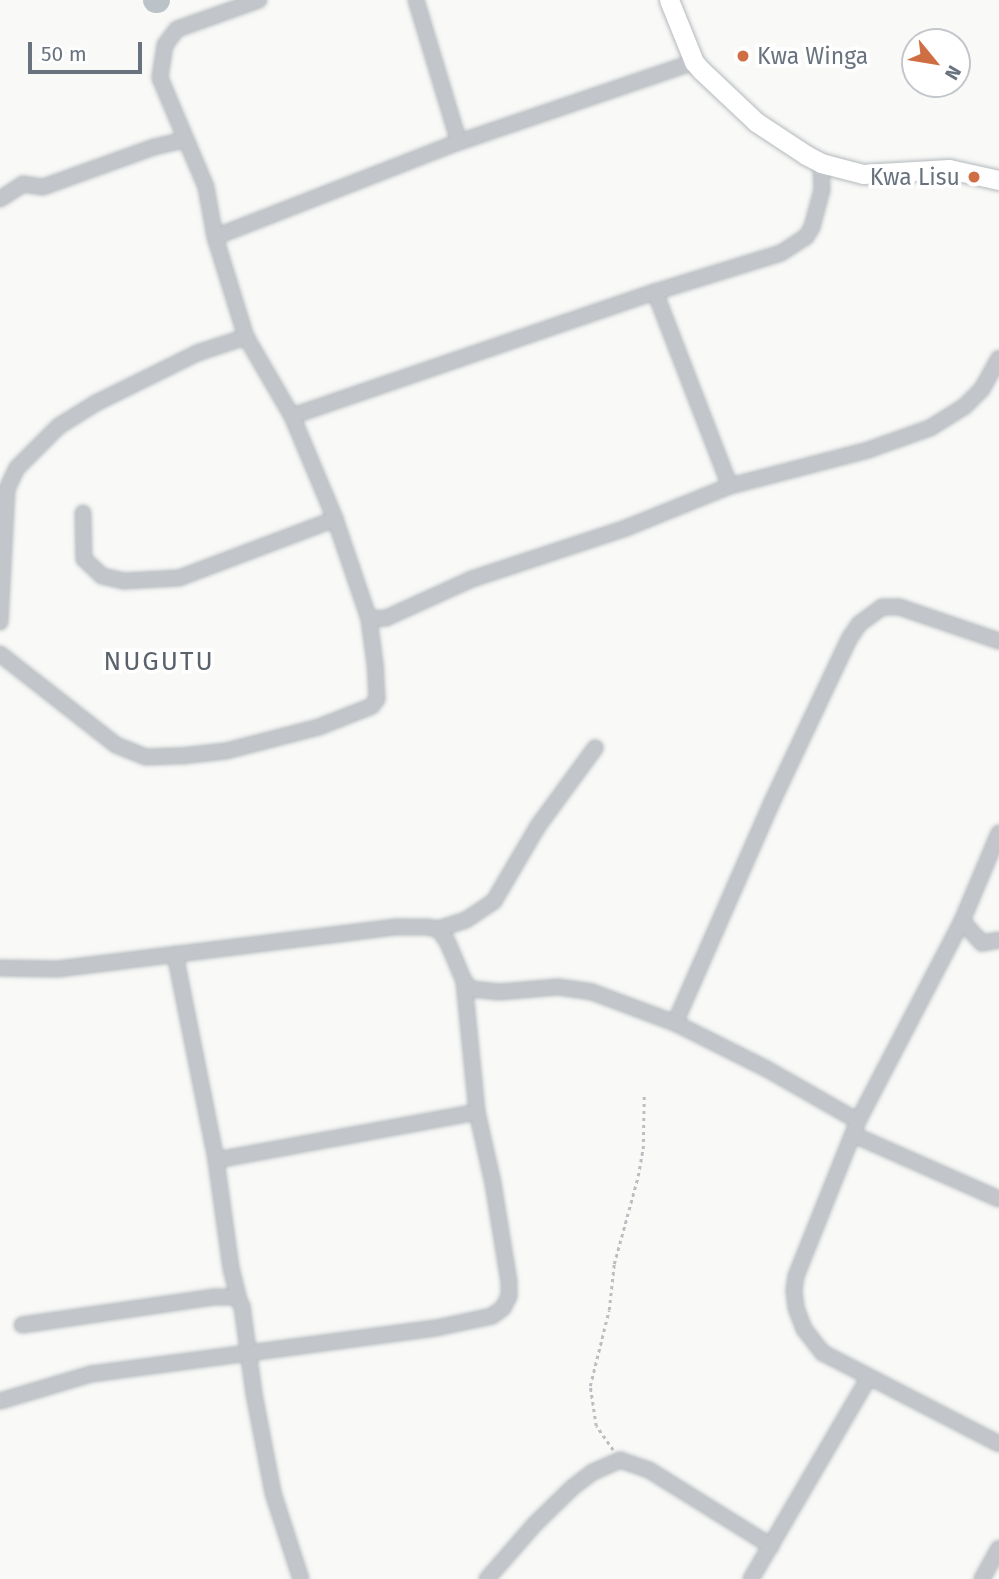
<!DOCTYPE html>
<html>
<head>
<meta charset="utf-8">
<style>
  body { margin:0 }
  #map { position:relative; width:999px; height:1579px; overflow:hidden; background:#f9faf8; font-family:"Fira Sans",sans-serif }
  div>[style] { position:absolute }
  .river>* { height:26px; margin:-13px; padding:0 13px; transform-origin:13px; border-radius:13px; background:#bbc3c8 }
  .path>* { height:2.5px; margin-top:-1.25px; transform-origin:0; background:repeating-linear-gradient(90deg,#bcbec1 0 3.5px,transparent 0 7px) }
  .roads { filter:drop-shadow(0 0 2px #b5b9bd) drop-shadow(0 0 2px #b5b9bd) }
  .street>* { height:14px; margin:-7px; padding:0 7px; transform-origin:7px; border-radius:7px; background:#c2c5c9 }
  .secondary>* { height:19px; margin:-9.5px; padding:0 9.5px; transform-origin:9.5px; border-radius:9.5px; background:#fff }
  .dots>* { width:19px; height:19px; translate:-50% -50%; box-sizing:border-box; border:4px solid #fff; border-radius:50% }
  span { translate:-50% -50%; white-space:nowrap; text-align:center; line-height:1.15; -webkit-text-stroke:7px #fff; paint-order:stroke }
  .poi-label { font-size:23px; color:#68737f }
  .left { translate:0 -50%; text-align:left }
  .right { translate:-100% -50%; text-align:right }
  .quarter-label { font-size:26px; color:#5a626b; letter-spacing:2px }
  .north { position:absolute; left:901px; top:28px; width:70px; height:70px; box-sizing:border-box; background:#fff; border:2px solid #c3c7cc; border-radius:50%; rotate:120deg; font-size:19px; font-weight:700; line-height:28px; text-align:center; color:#68737f }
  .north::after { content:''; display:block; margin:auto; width:24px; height:32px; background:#cf6e43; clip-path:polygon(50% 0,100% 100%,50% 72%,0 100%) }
  .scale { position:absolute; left:28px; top:42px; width:114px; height:32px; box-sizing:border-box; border:4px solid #68737f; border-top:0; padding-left:9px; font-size:21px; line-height:24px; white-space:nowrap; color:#68737f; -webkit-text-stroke:5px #fff; paint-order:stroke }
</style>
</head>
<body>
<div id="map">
  <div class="river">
    <i style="left:156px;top:0;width:1px"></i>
  </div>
  <div class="path">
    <i style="left:613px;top:1450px;width:29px;rotate:-125deg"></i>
    <i style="left:596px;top:1426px;width:40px;rotate:-98.5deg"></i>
    <i style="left:590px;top:1386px;width:78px;rotate:-76deg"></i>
    <i style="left:609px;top:1310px;width:46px;rotate:-83.8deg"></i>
    <i style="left:614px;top:1264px;width:91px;rotate:-74.7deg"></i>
    <i style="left:638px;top:1176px;width:27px;rotate:-80deg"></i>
    <i style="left:643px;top:1149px;width:54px;rotate:-88.9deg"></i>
  </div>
  <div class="roads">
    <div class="street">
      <i style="left:259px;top:0;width:87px;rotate:160.5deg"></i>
      <i style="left:177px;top:29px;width:20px;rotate:127deg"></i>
      <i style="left:165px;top:45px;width:33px;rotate:99deg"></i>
      <i style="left:160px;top:78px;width:118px;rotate:67.1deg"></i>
      <i style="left:206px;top:187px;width:51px;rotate:79.8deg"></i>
      <i style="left:215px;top:237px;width:105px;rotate:72.8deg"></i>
      <i style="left:246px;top:337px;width:91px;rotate:59.8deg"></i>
      <i style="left:292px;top:416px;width:112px;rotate:67.3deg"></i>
      <i style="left:335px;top:519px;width:106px;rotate:71.2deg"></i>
      <i style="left:369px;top:619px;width:17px;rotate:-3deg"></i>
      <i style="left:386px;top:618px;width:94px;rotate:-24.4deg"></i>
      <i style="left:472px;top:579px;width:162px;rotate:-18.3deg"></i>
      <i style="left:626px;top:528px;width:112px;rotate:-22deg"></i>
      <i style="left:730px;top:486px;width:143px;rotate:-14.6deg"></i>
      <i style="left:868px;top:450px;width:66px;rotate:-19.5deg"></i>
      <i style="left:930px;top:428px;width:40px;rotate:-32deg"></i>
      <i style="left:964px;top:407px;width:25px;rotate:-45deg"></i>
      <i style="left:982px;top:389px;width:35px;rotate:-61deg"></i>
      <i style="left:416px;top:0;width:148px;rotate:73.2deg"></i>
      <i style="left:0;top:199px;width:27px;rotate:-33deg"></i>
      <i style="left:23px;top:184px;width:20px;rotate:9deg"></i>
      <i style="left:43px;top:187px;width:118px;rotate:-19.8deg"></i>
      <i style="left:154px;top:147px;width:32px;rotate:-13deg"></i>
      <i style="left:215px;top:237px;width:262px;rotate:-21.3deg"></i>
      <i style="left:459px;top:142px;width:248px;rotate:-18.8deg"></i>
      <i style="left:655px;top:292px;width:208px;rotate:68.9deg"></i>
      <i style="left:292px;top:416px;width:384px;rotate:-18.9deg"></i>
      <i style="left:655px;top:292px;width:132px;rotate:-17.2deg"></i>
      <i style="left:781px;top:253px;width:30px;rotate:-33deg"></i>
      <i style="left:806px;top:237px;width:12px;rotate:-59deg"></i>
      <i style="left:812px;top:227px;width:38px;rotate:-75deg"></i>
      <i style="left:822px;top:190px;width:27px;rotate:-92deg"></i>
      <i style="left:83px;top:513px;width:46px;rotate:88.8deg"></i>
      <i style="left:84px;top:559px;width:25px;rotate:43deg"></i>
      <i style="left:102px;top:576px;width:23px;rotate:13deg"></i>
      <i style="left:124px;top:581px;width:55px;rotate:-3.1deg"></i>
      <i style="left:179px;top:578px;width:167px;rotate:-20.7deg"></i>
      <i style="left:0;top:622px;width:133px;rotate:-87deg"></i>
      <i style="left:7px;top:489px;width:23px;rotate:-65deg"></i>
      <i style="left:17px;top:468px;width:59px;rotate:-45deg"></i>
      <i style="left:59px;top:426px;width:44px;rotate:-31.9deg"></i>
      <i style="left:96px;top:403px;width:113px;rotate:-26.3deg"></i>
      <i style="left:197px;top:353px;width:52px;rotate:-18.1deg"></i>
      <i style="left:0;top:654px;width:147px;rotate:38.1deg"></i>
      <i style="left:116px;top:745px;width:32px;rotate:22deg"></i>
      <i style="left:146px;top:757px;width:35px;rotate:-2deg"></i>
      <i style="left:181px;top:756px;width:45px;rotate:-6.3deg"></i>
      <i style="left:226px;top:751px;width:96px;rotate:-14.5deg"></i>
      <i style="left:319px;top:727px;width:57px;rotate:-21.6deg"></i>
      <i style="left:372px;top:706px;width:9px;rotate:-54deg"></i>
      <i style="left:377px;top:699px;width:35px;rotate:-93deg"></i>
      <i style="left:375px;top:664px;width:45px;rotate:-97.6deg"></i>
      <i style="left:999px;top:833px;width:95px;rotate:112.8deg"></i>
      <i style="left:962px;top:921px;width:225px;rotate:117.5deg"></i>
      <i style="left:858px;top:1121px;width:167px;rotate:111.8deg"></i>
      <i style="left:796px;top:1276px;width:15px;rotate:98deg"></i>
      <i style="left:794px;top:1291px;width:17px;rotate:83deg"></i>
      <i style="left:796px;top:1308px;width:22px;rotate:69deg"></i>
      <i style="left:804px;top:1329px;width:31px;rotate:52deg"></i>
      <i style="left:823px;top:1353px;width:198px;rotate:27.3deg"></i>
      <i style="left:962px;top:921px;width:30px;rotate:48deg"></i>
      <i style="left:982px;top:943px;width:17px;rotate:-10deg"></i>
      <i style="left:438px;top:929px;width:29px;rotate:-18deg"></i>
      <i style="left:466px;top:920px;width:34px;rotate:-34deg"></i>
      <i style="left:494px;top:901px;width:87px;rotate:-59.6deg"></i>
      <i style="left:538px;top:826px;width:97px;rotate:-53.8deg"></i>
      <i style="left:175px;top:954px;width:210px;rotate:78.7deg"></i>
      <i style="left:216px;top:1160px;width:109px;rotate:82.1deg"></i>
      <i style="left:231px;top:1268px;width:33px;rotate:76deg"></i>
      <i style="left:0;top:968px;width:58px;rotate:1deg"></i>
      <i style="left:58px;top:969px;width:341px;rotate:-7.1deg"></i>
      <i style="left:396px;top:927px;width:31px"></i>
      <i style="left:427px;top:927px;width:11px;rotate:10deg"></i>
      <i style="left:438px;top:929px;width:15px;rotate:53deg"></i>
      <i style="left:447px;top:941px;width:43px;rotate:67deg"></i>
      <i style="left:464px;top:981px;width:11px;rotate:49deg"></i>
      <i style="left:471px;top:989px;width:27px;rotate:6deg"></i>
      <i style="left:498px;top:992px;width:60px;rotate:-4.8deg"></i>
      <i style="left:558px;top:987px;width:34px;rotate:8deg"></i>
      <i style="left:592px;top:992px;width:89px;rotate:20.5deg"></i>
      <i style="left:675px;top:1023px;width:101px;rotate:26.6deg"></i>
      <i style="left:765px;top:1068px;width:107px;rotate:29.7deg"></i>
      <i style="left:675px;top:1023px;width:241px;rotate:-66.3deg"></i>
      <i style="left:772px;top:802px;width:180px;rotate:-64.7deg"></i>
      <i style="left:849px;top:639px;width:18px;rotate:-56deg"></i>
      <i style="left:859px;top:624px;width:29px;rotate:-36deg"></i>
      <i style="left:882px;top:607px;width:17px"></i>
      <i style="left:899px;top:607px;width:106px;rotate:18.8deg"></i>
      <i style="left:854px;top:1135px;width:158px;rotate:23.8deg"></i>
      <i style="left:216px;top:1160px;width:265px;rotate:-10.4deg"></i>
      <i style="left:22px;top:1325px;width:195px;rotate:-8.3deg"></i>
      <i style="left:215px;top:1297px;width:21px"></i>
      <i style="left:236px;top:1297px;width:11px;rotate:56deg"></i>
      <i style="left:242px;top:1306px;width:89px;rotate:82.2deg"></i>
      <i style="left:254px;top:1394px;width:101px;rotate:79.1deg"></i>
      <i style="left:273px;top:1493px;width:90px;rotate:72deg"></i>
      <i style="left:0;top:1401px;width:95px;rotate:-16.5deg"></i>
      <i style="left:91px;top:1374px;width:348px;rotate:-7.6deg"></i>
      <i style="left:436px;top:1328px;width:57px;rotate:-12.1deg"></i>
      <i style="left:492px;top:1316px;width:14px;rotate:-36deg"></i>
      <i style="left:503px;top:1308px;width:13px;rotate:-63deg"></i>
      <i style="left:509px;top:1296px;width:14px;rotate:-90deg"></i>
      <i style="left:509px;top:1282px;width:100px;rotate:-99.2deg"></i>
      <i style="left:493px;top:1183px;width:73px;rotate:-102.7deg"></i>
      <i style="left:477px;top:1112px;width:132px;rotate:-95.7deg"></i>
      <i style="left:487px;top:1579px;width:73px;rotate:-48.9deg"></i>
      <i style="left:535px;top:1524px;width:53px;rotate:-44.2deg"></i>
      <i style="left:573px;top:1487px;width:25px;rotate:-37deg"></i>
      <i style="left:593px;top:1472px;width:30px;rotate:-24deg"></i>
      <i style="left:620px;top:1460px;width:31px;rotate:19deg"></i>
      <i style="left:649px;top:1470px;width:144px;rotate:31.9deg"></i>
      <i style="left:751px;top:1579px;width:234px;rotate:-59.7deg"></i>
      <i style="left:982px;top:1579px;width:35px;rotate:-61deg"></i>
    </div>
    <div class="secondary">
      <i style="left:669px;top:0;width:67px;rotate:68deg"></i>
      <i style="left:694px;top:62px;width:11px;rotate:49deg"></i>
      <i style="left:701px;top:70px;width:76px;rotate:43.4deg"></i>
      <i style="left:756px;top:122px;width:60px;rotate:33.4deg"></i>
      <i style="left:806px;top:155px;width:17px;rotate:28deg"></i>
      <i style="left:821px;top:163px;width:43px;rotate:14.7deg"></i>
      <i style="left:863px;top:174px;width:86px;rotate:-3.3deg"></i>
      <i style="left:949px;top:169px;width:51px;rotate:12.4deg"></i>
    </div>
  </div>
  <div class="dots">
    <i style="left:743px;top:56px;background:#cf6e43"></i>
    <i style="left:974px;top:177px;background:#cf6e43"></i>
  </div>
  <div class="poi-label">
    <span class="left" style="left:757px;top:56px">Kwa Winga</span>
    <span class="right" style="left:960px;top:177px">Kwa Lisu</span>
  </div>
  <div class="quarter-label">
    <span style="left:159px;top:662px">NUGUTU</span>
  </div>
  <div class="north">N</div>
  <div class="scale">50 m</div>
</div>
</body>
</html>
